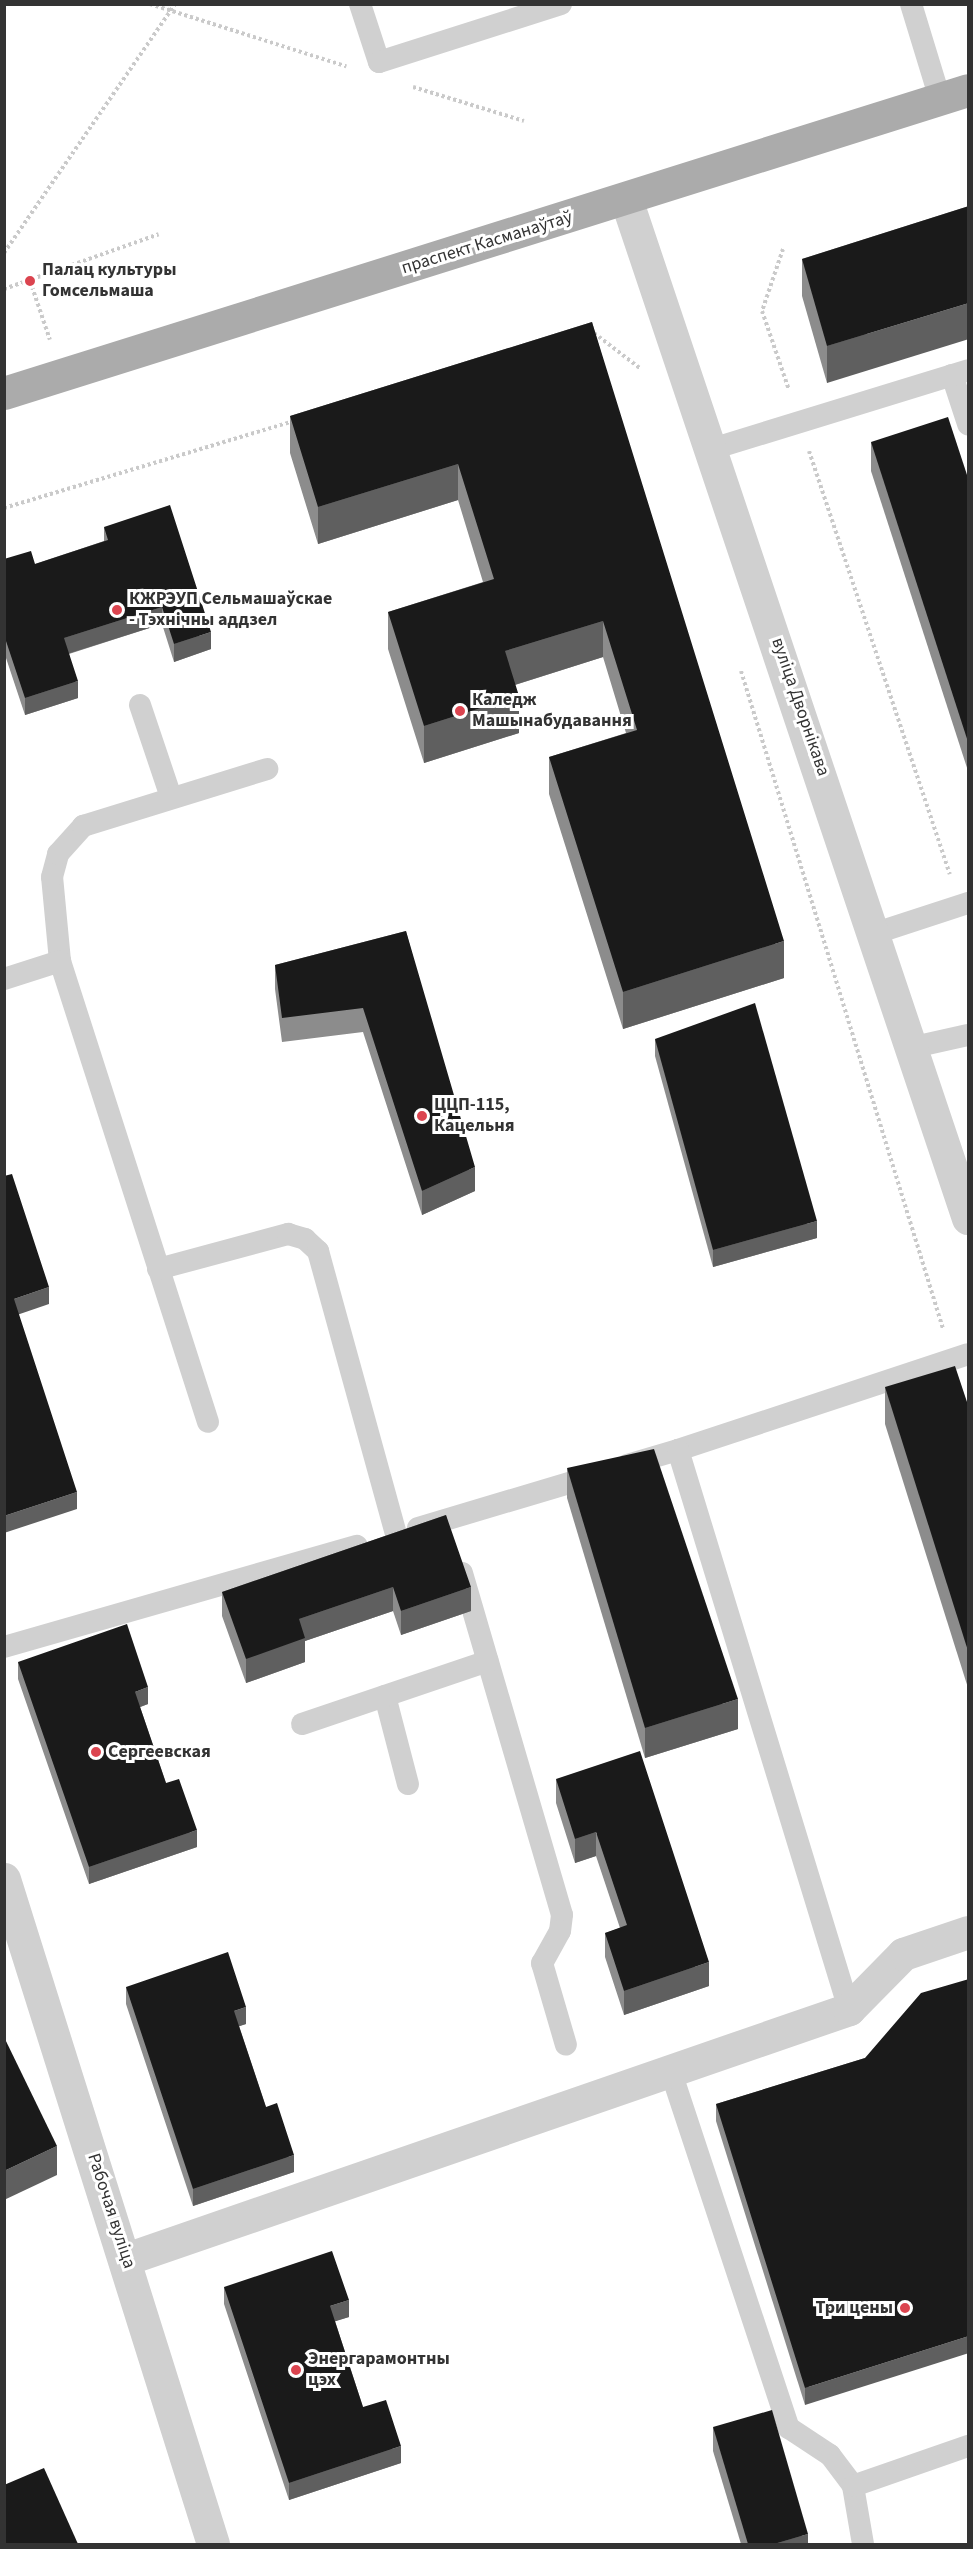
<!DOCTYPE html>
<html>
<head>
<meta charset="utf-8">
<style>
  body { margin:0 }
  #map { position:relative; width:973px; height:2549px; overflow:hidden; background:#fff; font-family:"Source Sans 3",sans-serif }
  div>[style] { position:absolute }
  .path>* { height:4px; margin-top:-2px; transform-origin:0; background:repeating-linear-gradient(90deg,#cacaca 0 3px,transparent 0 6px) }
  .service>* { height:22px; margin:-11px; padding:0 11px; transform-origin:11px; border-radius:11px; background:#d0d0d0 }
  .minor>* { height:33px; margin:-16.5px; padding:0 16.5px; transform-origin:16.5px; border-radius:16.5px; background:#d0d0d0 }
  .tertiary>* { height:33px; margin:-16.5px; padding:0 16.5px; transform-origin:16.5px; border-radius:16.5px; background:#d0d0d0 }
  .primary>* { height:33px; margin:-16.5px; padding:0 16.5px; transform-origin:16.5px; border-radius:16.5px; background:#ababab }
  .wall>* { inset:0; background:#8c8c8c }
  .shaded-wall>* { inset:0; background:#5f5f5f }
  .building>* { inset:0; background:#1a1a1a }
  .dots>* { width:16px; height:16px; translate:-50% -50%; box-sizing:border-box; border:3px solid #fff; border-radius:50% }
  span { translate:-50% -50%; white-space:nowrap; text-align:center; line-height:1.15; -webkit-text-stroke:6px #fff; paint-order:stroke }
  .street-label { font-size:18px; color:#333 }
  .poi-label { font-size:18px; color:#333; font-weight:700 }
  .left { translate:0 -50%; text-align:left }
  .right { translate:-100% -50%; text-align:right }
  .frame { position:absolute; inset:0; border:6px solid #333; pointer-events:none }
</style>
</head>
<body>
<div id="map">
  <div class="path">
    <i style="left:150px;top:4px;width:206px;rotate:17.6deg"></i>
    <i style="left:413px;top:87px;width:116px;rotate:17deg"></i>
    <i style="left:783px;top:249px;width:65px;rotate:108.7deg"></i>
    <i style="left:762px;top:311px;width:83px;rotate:71.1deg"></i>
    <i style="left:4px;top:253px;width:302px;rotate:-55.5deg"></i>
    <i style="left:30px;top:281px;width:62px;rotate:71.3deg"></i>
    <i style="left:4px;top:289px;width:164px;rotate:-19.5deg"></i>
    <i style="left:594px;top:333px;width:59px;rotate:37.5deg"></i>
    <i style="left:809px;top:451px;width:446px;rotate:71.6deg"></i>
    <i style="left:4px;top:508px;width:303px;rotate:-16.7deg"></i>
    <i style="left:741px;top:671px;width:688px;rotate:72.93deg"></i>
  </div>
  <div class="service">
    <i style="left:360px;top:4px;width:61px;rotate:71.9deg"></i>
    <i style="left:379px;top:62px;width:191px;rotate:-17.7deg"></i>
    <i style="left:911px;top:4px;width:99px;rotate:73deg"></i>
    <i style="left:952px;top:375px;width:52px;rotate:71.9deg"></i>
    <i style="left:712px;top:449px;width:268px;rotate:-17.1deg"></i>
    <i style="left:140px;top:705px;width:97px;rotate:71.4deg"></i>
    <i style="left:876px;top:933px;width:97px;rotate:-18.1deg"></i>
    <i style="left:60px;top:961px;width:84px;rotate:-95.4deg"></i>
    <i style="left:52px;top:877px;width:24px;rotate:-75deg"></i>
    <i style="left:58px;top:854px;width:38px;rotate:-48deg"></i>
    <i style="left:83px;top:826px;width:193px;rotate:-17.2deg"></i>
    <i style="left:4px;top:979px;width:59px;rotate:-17.8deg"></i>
    <i style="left:60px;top:961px;width:484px;rotate:72.2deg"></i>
    <i style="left:914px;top:1047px;width:55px;rotate:-12.5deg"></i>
    <i style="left:158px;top:1269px;width:135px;rotate:-15.1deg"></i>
    <i style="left:288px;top:1234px;width:18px;rotate:16deg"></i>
    <i style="left:305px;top:1239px;width:18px;rotate:43deg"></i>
    <i style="left:318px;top:1251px;width:295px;rotate:74.6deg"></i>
    <i style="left:678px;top:1450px;width:305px;rotate:-18.3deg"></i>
    <i style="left:627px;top:1465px;width:53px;rotate:-16.4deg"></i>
    <i style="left:678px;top:1450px;width:585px;rotate:72.99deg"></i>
    <i style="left:418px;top:1528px;width:186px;rotate:-16.6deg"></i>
    <i style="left:462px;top:1573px;width:356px;rotate:73.7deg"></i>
    <i style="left:562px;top:1915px;width:16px;rotate:97deg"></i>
    <i style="left:560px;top:1931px;width:37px;rotate:119deg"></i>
    <i style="left:542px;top:1963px;width:85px;rotate:73.7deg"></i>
    <i style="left:4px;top:1647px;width:367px;rotate:-16deg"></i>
    <i style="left:385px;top:1696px;width:91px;rotate:75.4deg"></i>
    <i style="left:302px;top:1724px;width:196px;rotate:-18.7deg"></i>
    <i style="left:672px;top:2075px;width:372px;rotate:71.7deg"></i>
    <i style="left:789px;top:2428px;width:49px;rotate:33.4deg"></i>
    <i style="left:830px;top:2455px;width:39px;rotate:53deg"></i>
    <i style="left:863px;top:2544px;width:59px;rotate:-99.8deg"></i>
    <i style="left:853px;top:2486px;width:122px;rotate:-19.2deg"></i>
  </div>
  <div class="minor">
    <i style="left:4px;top:1879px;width:697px;rotate:72.55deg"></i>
    <i style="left:126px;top:2259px;width:765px;rotate:-19.07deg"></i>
    <i style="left:849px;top:2009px;width:77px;rotate:-45.5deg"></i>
    <i style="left:903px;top:1954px;width:69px;rotate:-18.7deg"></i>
  </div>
  <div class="tertiary">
    <i style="left:626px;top:199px;width:1075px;rotate:71.45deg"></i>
  </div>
  <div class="primary">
    <i style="left:4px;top:393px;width:1010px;rotate:-17.45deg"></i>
  </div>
  <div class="wall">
    <i style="clip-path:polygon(969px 206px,827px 383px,802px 296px,802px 259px)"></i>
    <i style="clip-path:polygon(592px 322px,784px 978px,623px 1029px,549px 794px,549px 757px,626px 733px,603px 657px,515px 685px,519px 733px,424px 763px,388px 649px,388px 612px,483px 582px,458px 500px,318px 544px,290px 453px,290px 416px)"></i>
    <i style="clip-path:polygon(871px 442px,969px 481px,969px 774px,871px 471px)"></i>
    <i style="clip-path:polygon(104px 527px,211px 649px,174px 662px,162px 624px,69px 654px,78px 698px,25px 715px,4px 652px,4px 559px,35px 564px,104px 541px)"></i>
    <i style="clip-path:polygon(406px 931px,475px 1191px,422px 1215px,363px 1032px,282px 1042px,275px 989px,275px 965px)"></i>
    <i style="clip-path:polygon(655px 1039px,817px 1238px,713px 1267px,655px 1056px)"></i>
    <i style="clip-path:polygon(885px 1387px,969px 1408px,969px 1691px,885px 1424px)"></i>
    <i style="clip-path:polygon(567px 1468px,738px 1729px,645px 1758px,567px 1498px)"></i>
    <i style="clip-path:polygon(446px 1515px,471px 1611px,401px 1635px,393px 1611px,305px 1641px,305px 1662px,246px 1683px,222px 1616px,222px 1592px)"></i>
    <i style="clip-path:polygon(18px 1662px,148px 1704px,140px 1707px,166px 1783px,197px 1847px,89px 1884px,18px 1679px)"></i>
    <i style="clip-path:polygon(556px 1779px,709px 1986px,624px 2015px,605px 1957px,605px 1933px,620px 1928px,596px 1856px,575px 1863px,556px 1803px)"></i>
    <i style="clip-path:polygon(126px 1987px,246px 2024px,239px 2026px,266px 2107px,294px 2172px,193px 2206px,126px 2004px)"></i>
    <i style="clip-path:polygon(865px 2058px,805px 2405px,716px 2121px,716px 2104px)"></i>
    <i style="clip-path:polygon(224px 2287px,349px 2317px,335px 2321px,363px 2407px,401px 2463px,289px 2500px,224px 2304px)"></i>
    <i style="clip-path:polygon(713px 2427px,808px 2544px,741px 2544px,713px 2451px)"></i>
  </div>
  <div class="shaded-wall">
    <i style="clip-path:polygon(969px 303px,969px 339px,827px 383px,827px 346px)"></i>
    <i style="clip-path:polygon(458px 464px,458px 500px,318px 544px,318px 507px)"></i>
    <i style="clip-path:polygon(162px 607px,162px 624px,64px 655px,64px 638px)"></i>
    <i style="clip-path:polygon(603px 621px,603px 657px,505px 688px,505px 651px)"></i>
    <i style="clip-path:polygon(211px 632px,211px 649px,174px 662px,174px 644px)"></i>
    <i style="clip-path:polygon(78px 681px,78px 698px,25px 715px,25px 698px)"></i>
    <i style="clip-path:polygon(519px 696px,519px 733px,424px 763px,424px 726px)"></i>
    <i style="clip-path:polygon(784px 941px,784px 978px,623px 1029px,623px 992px)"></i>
    <i style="clip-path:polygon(475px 1167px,475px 1191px,422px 1215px,422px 1191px)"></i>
    <i style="clip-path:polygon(817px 1221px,817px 1238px,713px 1267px,713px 1250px)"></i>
    <i style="clip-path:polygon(49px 1287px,49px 1304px,14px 1316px,14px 1299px)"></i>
    <i style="clip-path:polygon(77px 1492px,77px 1509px,4px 1533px,4px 1516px)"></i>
    <i style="clip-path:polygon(393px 1587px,393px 1611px,305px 1641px,305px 1662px,246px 1683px,246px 1659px,299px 1619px)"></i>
    <i style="clip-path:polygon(471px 1587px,471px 1611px,401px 1635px,401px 1611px)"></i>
    <i style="clip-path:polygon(148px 1687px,148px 1704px,135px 1709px,135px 1692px)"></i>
    <i style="clip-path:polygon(738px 1699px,738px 1729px,645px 1758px,645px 1728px)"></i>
    <i style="clip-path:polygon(197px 1830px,197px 1847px,89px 1884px,89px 1867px)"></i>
    <i style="clip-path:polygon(596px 1832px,596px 1856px,575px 1863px,575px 1839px)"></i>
    <i style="clip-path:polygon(709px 1962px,709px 1986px,624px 2015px,624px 1991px)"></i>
    <i style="clip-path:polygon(246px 2007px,246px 2024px,234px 2028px,234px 2011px)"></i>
    <i style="clip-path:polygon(57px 2146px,57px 2175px,4px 2200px,4px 2171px)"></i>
    <i style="clip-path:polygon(294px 2155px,294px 2172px,193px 2206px,193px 2189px)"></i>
    <i style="clip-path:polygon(349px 2300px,349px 2317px,330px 2323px,330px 2306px)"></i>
    <i style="clip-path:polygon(969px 2336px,969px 2353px,805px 2405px,805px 2388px)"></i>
    <i style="clip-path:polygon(401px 2446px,401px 2463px,289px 2500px,289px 2483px)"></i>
    <i style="clip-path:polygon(808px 2534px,808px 2544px,774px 2544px)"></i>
  </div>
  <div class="building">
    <i style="clip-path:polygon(969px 206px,969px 303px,827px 346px,802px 259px)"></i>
    <i style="clip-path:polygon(592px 322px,784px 941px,623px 992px,549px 757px,637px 730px,603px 621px,505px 651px,519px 696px,424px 726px,388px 612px,494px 579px,458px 464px,318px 507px,290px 416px)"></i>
    <i style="clip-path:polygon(948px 417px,969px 481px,969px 745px,871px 442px)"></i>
    <i style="clip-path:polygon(170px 505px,211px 632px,174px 644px,162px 607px,64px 638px,78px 681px,25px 698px,4px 635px,4px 559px,31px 551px,35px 564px,108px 540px,104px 527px)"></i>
    <i style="clip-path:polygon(406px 931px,475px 1167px,422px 1191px,363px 1008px,282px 1018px,275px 965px)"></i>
    <i style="clip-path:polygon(755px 1003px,817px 1221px,713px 1250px,655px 1039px)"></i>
    <i style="clip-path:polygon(12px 1174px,49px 1287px,14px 1299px,77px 1492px,4px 1516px,4px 1176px)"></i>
    <i style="clip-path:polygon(955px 1366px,969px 1408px,969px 1654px,885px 1387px)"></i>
    <i style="clip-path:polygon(654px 1449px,738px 1699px,645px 1728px,567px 1468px)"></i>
    <i style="clip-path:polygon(446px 1515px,471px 1587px,401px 1611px,393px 1587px,299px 1619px,305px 1638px,246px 1659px,222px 1592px)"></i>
    <i style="clip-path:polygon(127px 1624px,148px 1687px,135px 1692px,166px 1783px,179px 1779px,197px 1830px,89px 1867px,18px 1662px)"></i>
    <i style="clip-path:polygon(640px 1751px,709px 1962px,624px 1991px,605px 1933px,627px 1925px,596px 1832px,575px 1839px,556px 1779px)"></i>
    <i style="clip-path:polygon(228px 1952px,246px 2007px,234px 2011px,266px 2107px,277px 2103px,294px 2155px,193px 2189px,126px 1987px)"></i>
    <i style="clip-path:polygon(969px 1979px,969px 2336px,805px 2388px,716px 2104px,865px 2058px,921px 1993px)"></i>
    <i style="clip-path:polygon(4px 2037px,57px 2146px,4px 2171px)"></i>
    <i style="clip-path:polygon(332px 2251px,349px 2300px,330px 2306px,363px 2407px,386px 2400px,401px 2446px,289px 2483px,224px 2287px)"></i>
    <i style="clip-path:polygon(772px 2410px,808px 2534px,774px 2544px,748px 2544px,713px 2427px)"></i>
    <i style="clip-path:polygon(44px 2468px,78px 2544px,4px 2544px,4px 2485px)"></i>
  </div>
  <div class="dots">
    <i style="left:30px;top:281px;background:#db444f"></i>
    <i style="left:117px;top:610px;background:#db444f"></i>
    <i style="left:460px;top:711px;background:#db444f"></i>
    <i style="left:422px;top:1116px;background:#db444f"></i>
    <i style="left:96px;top:1752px;background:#db444f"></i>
    <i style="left:905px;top:2308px;background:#db444f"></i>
    <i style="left:296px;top:2370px;background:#db444f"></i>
  </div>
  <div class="street-label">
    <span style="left:487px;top:243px;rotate:-17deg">праспект Касманаўтаў</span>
    <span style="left:800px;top:707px;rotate:71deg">вуліца Дворнікава</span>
    <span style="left:111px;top:2211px;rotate:72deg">Рабочая вуліца</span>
  </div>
  <div class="poi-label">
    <span class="left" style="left:42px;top:281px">Палац культуры<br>Гомсельмаша</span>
    <span class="left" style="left:129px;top:610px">КЖРЭУП Сельмашаўскае<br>- Тэхнічны аддзел</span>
    <span class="left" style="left:472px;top:711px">Каледж<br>Машынабудавання</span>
    <span class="left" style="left:434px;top:1116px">ЦЦП-115,<br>Кацельня</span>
    <span class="left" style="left:108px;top:1752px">Сергеевская</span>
    <span class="right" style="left:893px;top:2308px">Три цены</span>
    <span class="left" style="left:308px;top:2370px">Энергарамонтны<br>цэх</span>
  </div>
  <div class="frame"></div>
</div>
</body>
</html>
